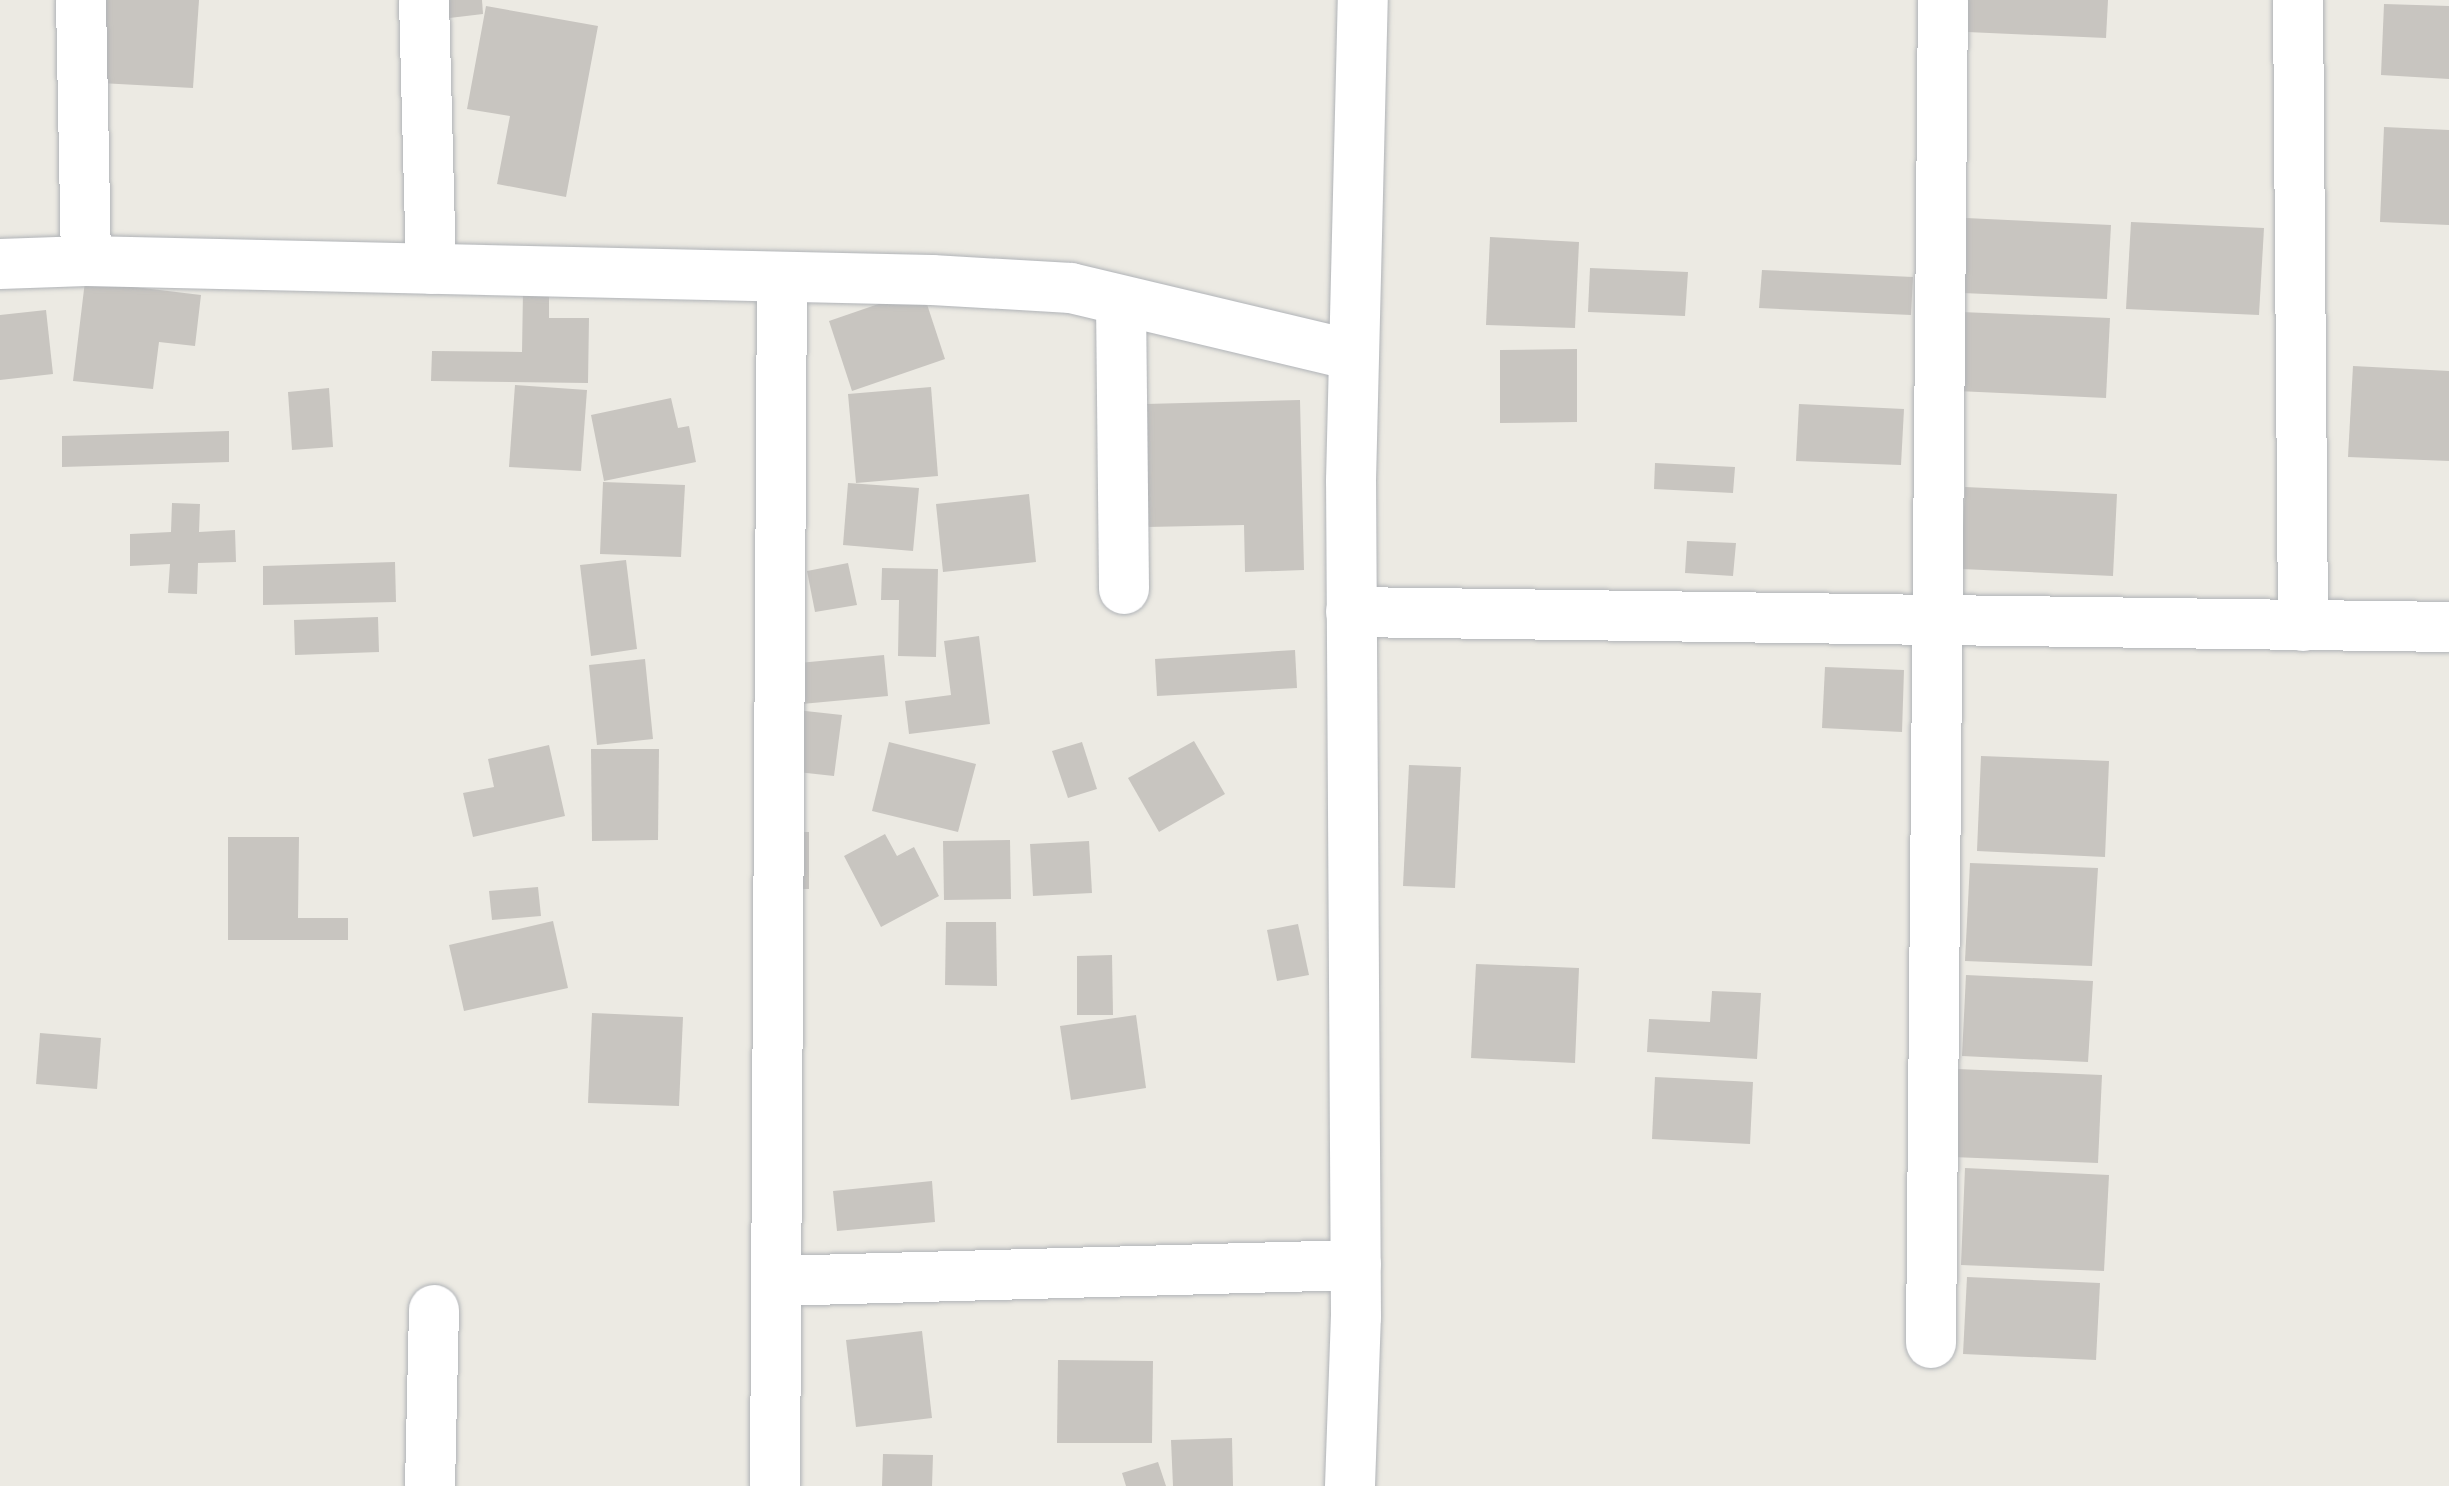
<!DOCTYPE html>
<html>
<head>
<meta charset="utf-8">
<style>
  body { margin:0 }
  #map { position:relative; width:2449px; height:1486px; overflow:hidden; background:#eceae3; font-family:"PT Sans Narrow",sans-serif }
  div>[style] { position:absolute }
  .building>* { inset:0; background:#c8c5c0 }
  .roads { filter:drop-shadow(0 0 2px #b0b3b7) drop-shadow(0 0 2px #b0b3b7) }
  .street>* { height:50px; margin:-25px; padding:0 25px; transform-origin:25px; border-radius:25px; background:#fff }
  span { translate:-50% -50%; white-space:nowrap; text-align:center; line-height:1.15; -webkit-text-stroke:10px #fff; paint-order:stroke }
</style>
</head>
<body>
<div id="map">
  <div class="building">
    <i style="clip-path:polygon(105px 0,199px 0,193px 88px,100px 83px)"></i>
    <i style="clip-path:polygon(439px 0,482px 0,483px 14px,441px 19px)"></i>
    <i style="clip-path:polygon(1968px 0,2108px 0,2106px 38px,1967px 32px)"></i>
    <i style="clip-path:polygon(2384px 4px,2449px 6px,2449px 79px,2381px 75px)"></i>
    <i style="clip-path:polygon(486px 6px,598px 26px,566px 197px,497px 184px,510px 116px,467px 109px)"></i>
    <i style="clip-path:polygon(2384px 127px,2449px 130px,2449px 225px,2380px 222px)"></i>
    <i style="clip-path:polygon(1966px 218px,2111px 225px,2107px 299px,1962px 293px)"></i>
    <i style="clip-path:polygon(2131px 222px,2264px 228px,2259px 315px,2126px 309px)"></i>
    <i style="clip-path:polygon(1490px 237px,1579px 242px,1575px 328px,1486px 325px)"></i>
    <i style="clip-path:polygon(1590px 268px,1688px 272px,1685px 316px,1588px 312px)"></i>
    <i style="clip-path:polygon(1762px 270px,1913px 277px,1911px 315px,1759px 308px)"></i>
    <i style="clip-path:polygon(85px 281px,201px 295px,195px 346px,159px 342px,153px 389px,73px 381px)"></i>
    <i style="clip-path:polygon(922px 289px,945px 359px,852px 391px,829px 321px)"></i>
    <i style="clip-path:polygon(523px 291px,549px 291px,549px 318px,589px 318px,588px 383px,431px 381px,432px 351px,522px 352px)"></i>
    <i style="clip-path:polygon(46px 310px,53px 374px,0 380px,0 315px)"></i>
    <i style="clip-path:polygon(1961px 312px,2110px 318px,2106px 398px,1957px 391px)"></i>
    <i style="clip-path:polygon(1577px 349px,1577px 422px,1500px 423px,1500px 350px)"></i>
    <i style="clip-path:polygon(2353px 366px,2449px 371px,2449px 461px,2348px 457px)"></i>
    <i style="clip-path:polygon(515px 385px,587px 390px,581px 471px,509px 467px)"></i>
    <i style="clip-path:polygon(931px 387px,938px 476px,856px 483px,848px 394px)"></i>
    <i style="clip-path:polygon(329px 388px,333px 447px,292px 450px,288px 392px)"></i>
    <i style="clip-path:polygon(671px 398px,678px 428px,689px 426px,696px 462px,604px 481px,591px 415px)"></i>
    <i style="clip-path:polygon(1300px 400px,1304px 570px,1245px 572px,1244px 525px,1147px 527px,1145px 404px)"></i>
    <i style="clip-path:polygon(1799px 404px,1904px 409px,1901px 465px,1796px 461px)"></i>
    <i style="clip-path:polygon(229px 431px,229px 462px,62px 467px,62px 436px)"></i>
    <i style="clip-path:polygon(1655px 463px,1735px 467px,1733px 493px,1654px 489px)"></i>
    <i style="clip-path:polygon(603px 482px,685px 485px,681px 557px,600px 554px)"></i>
    <i style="clip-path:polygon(848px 483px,919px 488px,913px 551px,843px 545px)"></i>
    <i style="clip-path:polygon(1965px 487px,2117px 494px,2113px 576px,1961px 569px)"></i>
    <i style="clip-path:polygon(1029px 494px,1036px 562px,943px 572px,936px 504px)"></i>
    <i style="clip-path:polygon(172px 503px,200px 504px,199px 532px,235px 530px,236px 562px,198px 563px,197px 594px,168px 593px,170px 564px,130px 566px,130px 534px,171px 532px)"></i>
    <i style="clip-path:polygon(1687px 541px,1736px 543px,1733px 576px,1685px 573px)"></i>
    <i style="clip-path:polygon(626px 560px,637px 649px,591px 656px,580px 565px)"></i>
    <i style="clip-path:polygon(395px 562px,396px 602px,263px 605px,263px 566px)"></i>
    <i style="clip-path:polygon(848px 563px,857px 605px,815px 612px,807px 571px)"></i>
    <i style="clip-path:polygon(882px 568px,938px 569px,936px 657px,898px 656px,899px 600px,881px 600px)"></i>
    <i style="clip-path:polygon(378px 617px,379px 652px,295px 655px,294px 620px)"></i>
    <i style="clip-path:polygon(979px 636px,990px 724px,909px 734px,905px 701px,951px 695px,944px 641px)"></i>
    <i style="clip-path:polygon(1295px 650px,1297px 688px,1157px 696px,1155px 659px)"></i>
    <i style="clip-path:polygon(884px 655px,888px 696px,791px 705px,788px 664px)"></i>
    <i style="clip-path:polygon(645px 659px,653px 739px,597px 745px,589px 665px)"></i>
    <i style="clip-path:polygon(1825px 667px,1904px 670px,1902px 732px,1822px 728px)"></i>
    <i style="clip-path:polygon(787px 709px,842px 715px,834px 776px,779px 770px)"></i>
    <i style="clip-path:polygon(1194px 741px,1225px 794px,1159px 832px,1128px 778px)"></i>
    <i style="clip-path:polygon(889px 742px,976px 764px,958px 832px,872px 811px)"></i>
    <i style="clip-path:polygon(1082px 742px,1097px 789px,1068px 798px,1052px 751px)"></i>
    <i style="clip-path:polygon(549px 745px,565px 816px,473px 837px,463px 793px,494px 787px,488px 759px)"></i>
    <i style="clip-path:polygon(591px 749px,659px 749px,658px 840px,592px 841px)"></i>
    <i style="clip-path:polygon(1981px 756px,2109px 761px,2105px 857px,1977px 851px)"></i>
    <i style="clip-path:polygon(1409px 765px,1461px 767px,1455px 888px,1403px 886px)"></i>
    <i style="clip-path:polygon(783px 832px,809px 832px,809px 889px,782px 889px)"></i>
    <i style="clip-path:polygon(885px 834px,897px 856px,914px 847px,939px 896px,881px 927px,844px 856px)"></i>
    <i style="clip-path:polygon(228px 837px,299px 837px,298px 918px,348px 918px,348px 940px,228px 940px)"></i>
    <i style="clip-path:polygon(1010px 840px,1011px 899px,944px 900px,943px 841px)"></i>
    <i style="clip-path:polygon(1089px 841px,1092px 893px,1033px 896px,1030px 844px)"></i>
    <i style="clip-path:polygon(1970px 863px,2098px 868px,2092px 966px,1965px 961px)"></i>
    <i style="clip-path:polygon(538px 887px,541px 916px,492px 920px,489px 891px)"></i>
    <i style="clip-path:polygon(553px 921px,568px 988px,464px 1011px,449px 945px)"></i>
    <i style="clip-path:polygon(946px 922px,996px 922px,997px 986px,945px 985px)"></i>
    <i style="clip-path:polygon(1298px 924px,1309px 975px,1277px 981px,1267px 930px)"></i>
    <i style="clip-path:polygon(1112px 955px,1113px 1015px,1077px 1015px,1077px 956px)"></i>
    <i style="clip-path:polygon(1476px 964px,1579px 968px,1575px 1063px,1471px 1058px)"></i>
    <i style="clip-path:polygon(1966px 975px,2093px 981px,2088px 1062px,1962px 1056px)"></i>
    <i style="clip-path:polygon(1712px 991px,1761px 993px,1757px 1059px,1647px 1052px,1649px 1019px,1710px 1022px)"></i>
    <i style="clip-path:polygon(592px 1013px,683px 1017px,679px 1106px,588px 1103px)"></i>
    <i style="clip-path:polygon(1136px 1015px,1146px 1088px,1071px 1100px,1060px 1026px)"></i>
    <i style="clip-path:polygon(40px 1033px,101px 1038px,97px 1089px,36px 1084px)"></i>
    <i style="clip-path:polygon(1957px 1069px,2102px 1075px,2098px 1163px,1952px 1157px)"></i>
    <i style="clip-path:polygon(1655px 1077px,1753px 1082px,1750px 1144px,1652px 1139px)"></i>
    <i style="clip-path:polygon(1965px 1168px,2109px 1175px,2104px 1271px,1961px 1265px)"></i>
    <i style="clip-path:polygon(932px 1181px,935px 1222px,837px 1231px,833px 1191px)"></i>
    <i style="clip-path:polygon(1967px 1277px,2100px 1283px,2096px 1360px,1963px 1354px)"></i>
    <i style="clip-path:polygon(922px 1331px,932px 1418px,856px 1427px,846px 1340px)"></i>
    <i style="clip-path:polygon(1058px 1360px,1153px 1361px,1152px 1443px,1057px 1443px)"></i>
    <i style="clip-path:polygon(1232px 1438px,1233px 1486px,1173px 1486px,1171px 1440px)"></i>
    <i style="clip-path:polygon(883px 1454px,933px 1455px,932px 1486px,882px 1486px)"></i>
    <i style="clip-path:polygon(1158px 1462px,1166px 1486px,1126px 1486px,1122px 1473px)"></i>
  </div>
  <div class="roads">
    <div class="street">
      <i style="left:81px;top:0;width:261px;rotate:88.9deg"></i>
      <i style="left:424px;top:0;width:269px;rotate:88.5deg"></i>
      <i style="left:2298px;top:0;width:626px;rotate:89.54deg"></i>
      <i style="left:0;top:264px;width:86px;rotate:-2deg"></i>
      <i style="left:86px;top:261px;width:846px;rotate:1.29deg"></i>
      <i style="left:932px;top:280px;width:139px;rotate:3.3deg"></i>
      <i style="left:1071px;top:288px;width:290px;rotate:13.4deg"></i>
      <i style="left:1121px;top:301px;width:288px;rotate:89.4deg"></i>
      <i style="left:1351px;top:612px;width:1098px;rotate:0.78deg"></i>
      <i style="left:776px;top:1281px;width:580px;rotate:-1.58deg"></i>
      <i style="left:1931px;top:1343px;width:1343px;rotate:-89.49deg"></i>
      <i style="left:430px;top:1486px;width:176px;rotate:-88.7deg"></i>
      <i style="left:775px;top:1486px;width:1208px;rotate:-89.67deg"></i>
      <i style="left:1350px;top:1486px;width:169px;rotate:-88deg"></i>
      <i style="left:1356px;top:1317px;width:836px;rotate:-90.34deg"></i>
      <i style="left:1351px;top:481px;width:481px;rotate:-88.6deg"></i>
    </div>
  </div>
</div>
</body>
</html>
